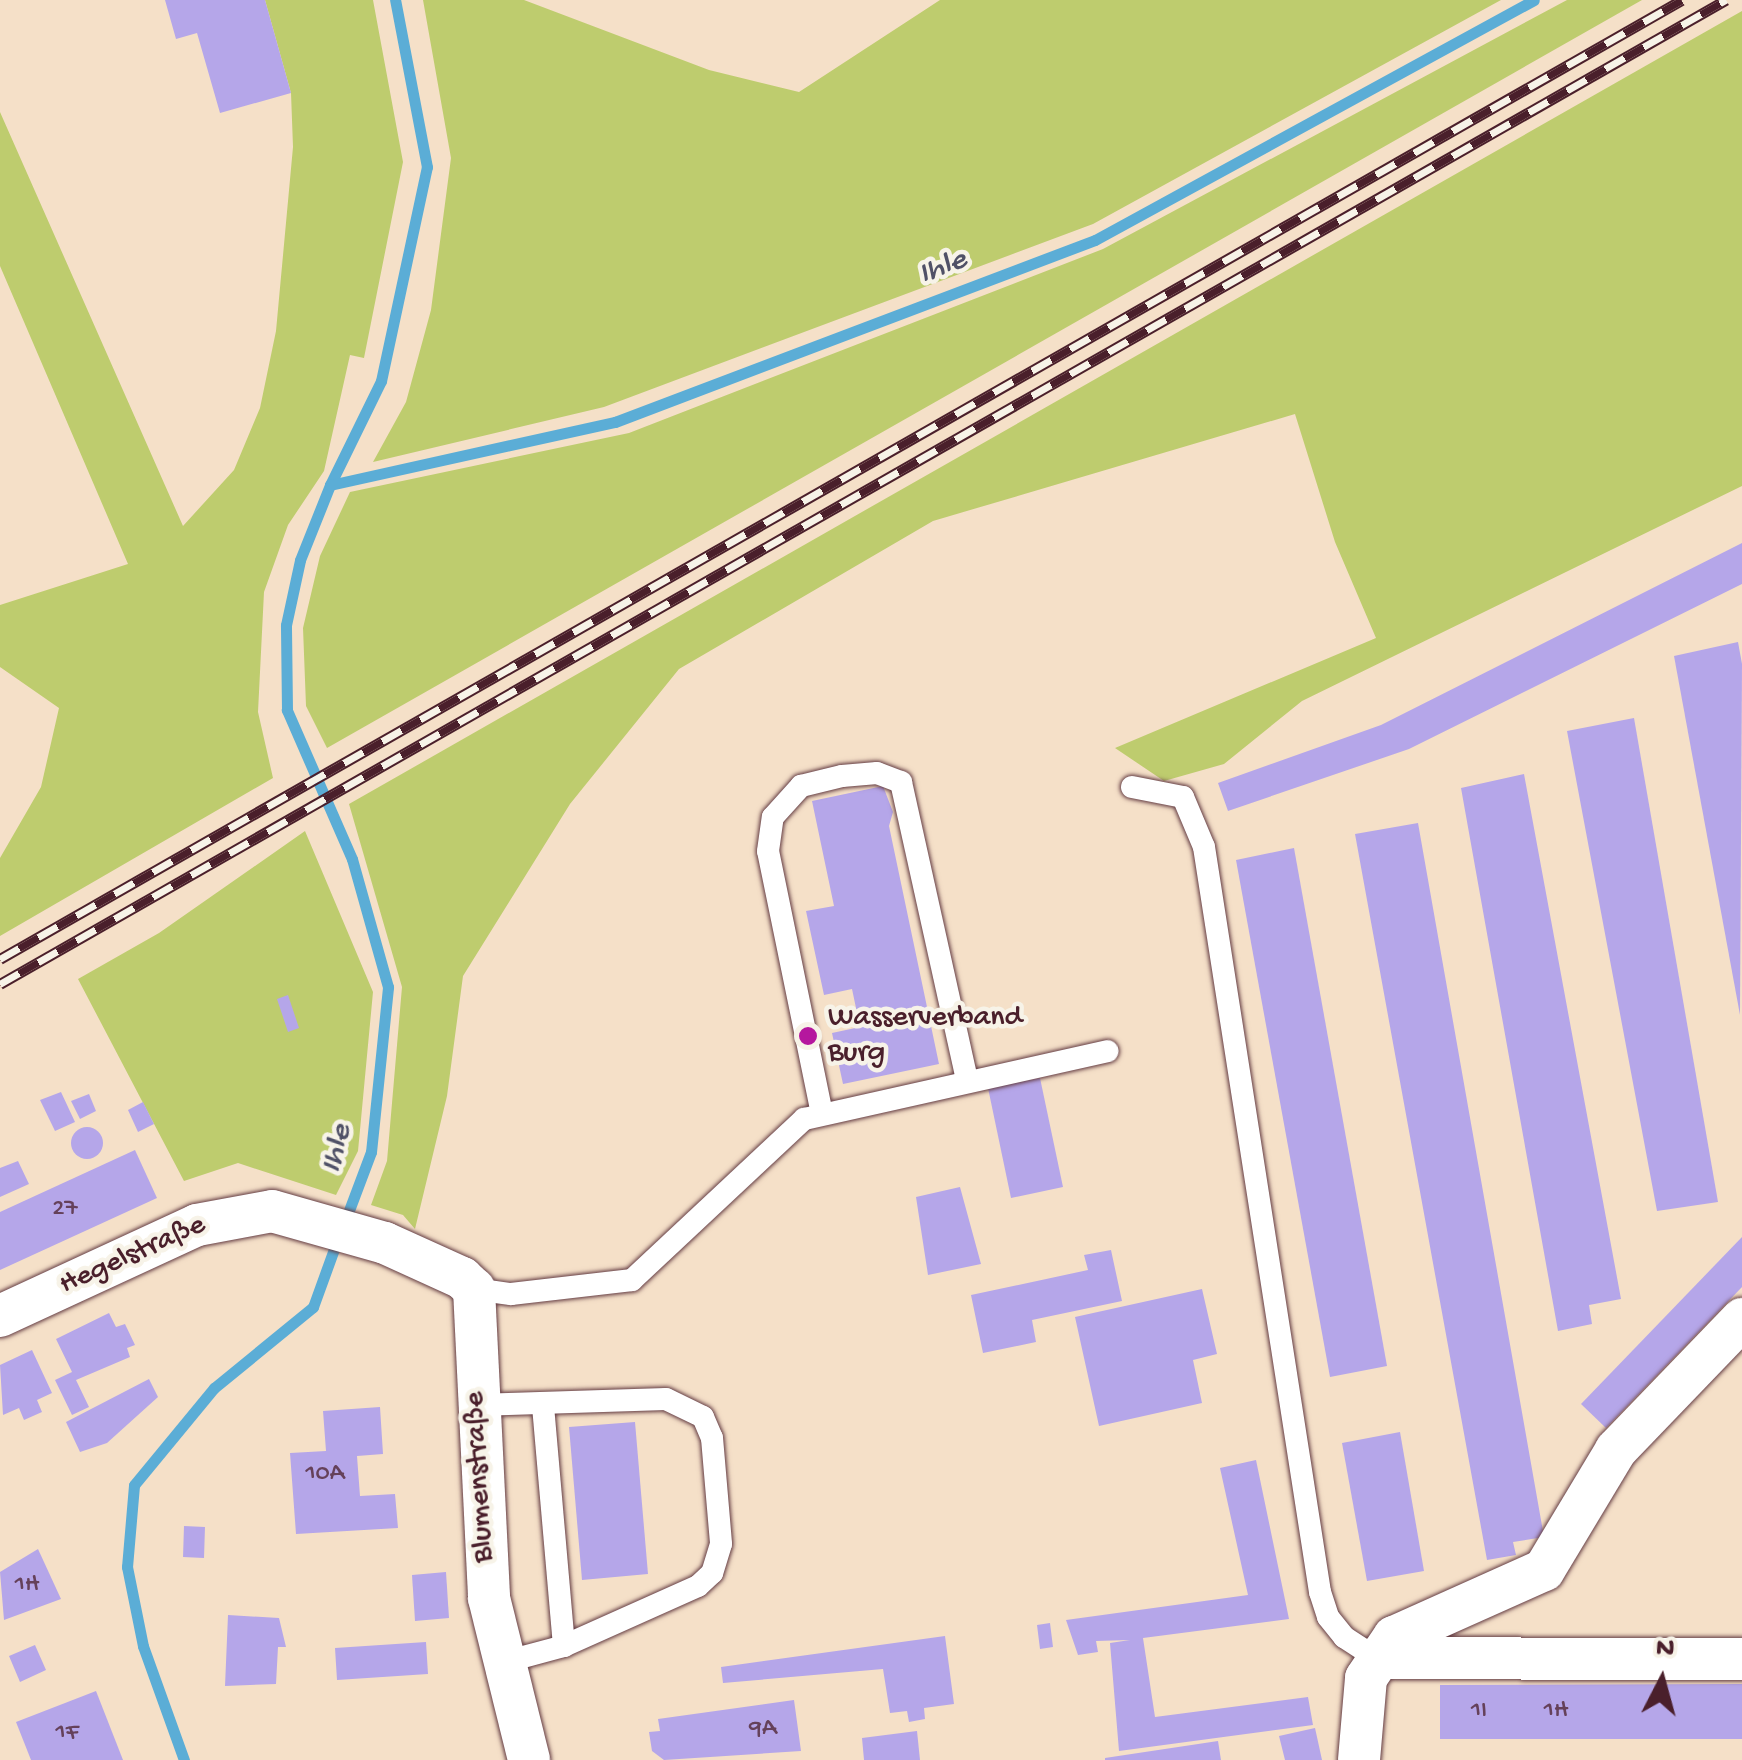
<!DOCTYPE html>
<html>
<head>
<meta charset="utf-8">
<style>
  body { margin:0 }
  #map { position:relative; width:1742px; height:1760px; overflow:hidden; background:#f5e0c8; font-family:"Gochi Hand",sans-serif }
  div>[style] { position:absolute }
  .green>* { inset:0; background:#becc6e }
  .stream>* { height:11px; margin:-5.5px; padding:0 5.5px; transform-origin:5.5px; border-radius:5.5px; background:#5badd6 }
  .building>* { inset:0; background:#b5a6e9 }
  .round { border-radius:50% }
  .roads { filter:drop-shadow(0 0 2px #643c43) drop-shadow(0 0 2px #643c43) }
  .service>* { height:22px; margin:-11px; padding:0 11px; transform-origin:11px; border-radius:11px; background:#fff }
  .minor>* { height:42px; margin:-21px; padding:0 21px; transform-origin:21px; border-radius:21px; background:#fff }
  .rail>* { height:11px; margin-top:-5.5px; transform-origin:0; background:repeating-linear-gradient(90deg,#f7f3e8 0 22px,#4a1f2b 0 44px); box-sizing:border-box; border-block:2px solid #4a1f2b }
  .dots>* { width:28px; height:28px; translate:-50% -50%; box-sizing:border-box; border:5px solid #f7f3e8; border-radius:50% }
  span { translate:-50% -50%; white-space:nowrap; text-align:center; line-height:1.15; -webkit-text-stroke:9px #f7f3e8; paint-order:stroke }
  .number-label { font-size:25px; color:#65415a }
  .number-label span { -webkit-text-stroke-width:0 }
  .poi-label { font-size:30px; color:#4a1f2b }
  .left { translate:0 -50%; text-align:left }
  .street-label { font-size:30px; color:#4a1f2b }
  .water-label { font-size:32px; color:#505167; font-style:italic }
  .north { position:absolute; left:1612px; top:1630px; width:100px; height:100px; -webkit-text-stroke:8px #f7f3e8; paint-order:stroke; rotate:6deg; font-size:28px; font-weight:700; line-height:40px; text-align:center; color:#4a1f2b }
  .north::after { content:''; display:block; margin:auto; width:35px; height:45px; background:#4a1f2b; clip-path:polygon(50% 0,100% 100%,50% 72%,0 100%) }
</style>
</head>
<body>
<div id="map">
  <div class="green">
    <i style="clip-path:polygon(265px 0,373px 0,403px 162px,364px 358px,350px 355px,324px 471px,288px 525px,264px 592px,258px 712px,273px 778px,0 936px,0 858px,41px 787px,59px 708px,0 667px,0 605px,128px 564px,0 266px,0 112px,183px 526px,234px 470px,260px 408px,276px 331px,293px 147px,291px 93px)"></i>
    <i style="clip-path:polygon(423px 0,524px 0,709px 70px,799px 92px,940px 0,1501px 0,1093px 224px,604px 407px,373px 462px,406px 402px,431px 310px,451px 158px)"></i>
    <i style="clip-path:polygon(1567px 0,1642px 0,327px 748px,306px 706px,303px 628px,320px 556px,350px 492px,629px 433px,1103px 249px)"></i>
    <i style="clip-path:polygon(1742px 11px,1742px 486px,1302px 701px,1224px 764px,1164px 781px,1115px 748px,1376px 638px,1335px 542px,1295px 414px,933px 521px,679px 669px,570px 804px,463px 976px,447px 1096px,415px 1229px,403px 1215px,371px 1205px,387px 1161px,402px 987px,349px 804px)"></i>
    <i style="clip-path:polygon(305px 831px,373px 992px,358px 1151px,336px 1195px,238px 1163px,184px 1181px,78px 979px,159px 933px)"></i>
  </div>
  <div class="stream">
    <i style="left:330px;top:485px;width:116px;rotate:-63.9deg"></i>
    <i style="left:381px;top:381px;width:219px;rotate:-77.9deg"></i>
    <i style="left:427px;top:167px;width:170px;rotate:-100.8deg"></i>
    <i style="left:345px;top:1221px;width:74px;rotate:-69.4deg"></i>
    <i style="left:371px;top:1152px;width:166px;rotate:-84.1deg"></i>
    <i style="left:388px;top:987px;width:133px;rotate:-105.7deg"></i>
    <i style="left:352px;top:859px;width:163px;rotate:-113.6deg"></i>
    <i style="left:287px;top:710px;width:85px;rotate:-90.7deg"></i>
    <i style="left:286px;top:625px;width:66px;rotate:-77.8deg"></i>
    <i style="left:300px;top:560px;width:81px;rotate:-68.2deg"></i>
    <i style="left:330px;top:485px;width:292px;rotate:-12.5deg"></i>
    <i style="left:615px;top:422px;width:513px;rotate:-20.77deg"></i>
    <i style="left:1095px;top:240px;width:500px;rotate:-28.67deg"></i>
    <i style="left:184px;top:1760px;width:121px;rotate:-109.8deg"></i>
    <i style="left:143px;top:1646px;width:81px;rotate:-101.4deg"></i>
    <i style="left:127px;top:1567px;width:82px;rotate:-85.1deg"></i>
    <i style="left:134px;top:1485px;width:126px;rotate:-50.5deg"></i>
    <i style="left:214px;top:1388px;width:128px;rotate:-39.3deg"></i>
    <i style="left:313px;top:1307px;width:73px;rotate:-70.1deg"></i>
  </div>
  <div class="building">
    <i style="clip-path:polygon(165px 0,265px 0,291px 93px,220px 113px,197px 33px,176px 39px)"></i>
    <i style="clip-path:polygon(1742px 543px,1742px 584px,1409px 749px,1228px 811px,1218px 783px,1381px 725px)"></i>
    <i style="clip-path:polygon(1738px 642px,1742px 664px,1740px 1015px,1674px 656px)"></i>
    <i style="clip-path:polygon(1634px 718px,1718px 1202px,1657px 1211px,1567px 731px)"></i>
    <i style="clip-path:polygon(1524px 774px,1621px 1299px,1589px 1305px,1592px 1324px,1558px 1331px,1461px 788px)"></i>
    <i style="clip-path:polygon(883px 786px,893px 812px,889px 826px,939px 1064px,843px 1084px,832px 1033px,860px 1027px,852px 989px,824px 995px,806px 911px,834px 906px,812px 801px)"></i>
    <i style="clip-path:polygon(1418px 823px,1544px 1537px,1513px 1542px,1516px 1555px,1487px 1560px,1355px 834px)"></i>
    <i style="clip-path:polygon(1294px 848px,1387px 1366px,1330px 1377px,1236px 860px)"></i>
    <i style="clip-path:polygon(288px 995px,299px 1028px,288px 1032px,277px 999px)"></i>
    <i style="clip-path:polygon(1040px 1078px,1063px 1187px,1011px 1198px,988px 1088px)"></i>
    <i style="clip-path:polygon(61px 1092px,75px 1122px,55px 1131px,40px 1100px)"></i>
    <i style="clip-path:polygon(89px 1094px,96px 1111px,80px 1119px,71px 1101px)"></i>
    <i style="clip-path:polygon(143px 1102px,154px 1124px,138px 1132px,128px 1110px)"></i>
    <i class="round" style="left:71px;top:1127px;width:32px;height:32px"></i>
    <i style="clip-path:polygon(135px 1150px,157px 1198px,0 1270px,0 1212px)"></i>
    <i style="clip-path:polygon(18px 1161px,29px 1184px,0 1197px,0 1168px)"></i>
    <i style="clip-path:polygon(960px 1187px,981px 1264px,928px 1275px,916px 1197px)"></i>
    <i style="clip-path:polygon(1742px 1237px,1742px 1287px,1606px 1428px,1581px 1404px)"></i>
    <i style="clip-path:polygon(1111px 1250px,1122px 1301px,1032px 1320px,1036px 1342px,983px 1353px,971px 1295px,1088px 1270px,1084px 1255px)"></i>
    <i style="clip-path:polygon(1202px 1289px,1217px 1354px,1193px 1360px,1202px 1403px,1099px 1426px,1075px 1317px)"></i>
    <i style="clip-path:polygon(109px 1313px,116px 1327px,125px 1324px,135px 1345px,127px 1348px,130px 1357px,76px 1380px,89px 1407px,72px 1415px,55px 1380px,72px 1372px,56px 1339px)"></i>
    <i style="clip-path:polygon(32px 1350px,52px 1393px,37px 1400px,42px 1412px,24px 1420px,19px 1408px,3px 1415px,0 1365px)"></i>
    <i style="clip-path:polygon(149px 1379px,158px 1397px,107px 1443px,80px 1452px,66px 1422px)"></i>
    <i style="clip-path:polygon(380px 1407px,383px 1454px,357px 1456px,360px 1496px,395px 1494px,398px 1528px,296px 1534px,290px 1453px,326px 1451px,323px 1411px)"></i>
    <i style="clip-path:polygon(635px 1422px,648px 1574px,582px 1580px,569px 1427px)"></i>
    <i style="clip-path:polygon(1400px 1432px,1424px 1571px,1367px 1581px,1342px 1443px)"></i>
    <i style="clip-path:polygon(1256px 1460px,1289px 1619px,1143px 1638px,1155px 1717px,1308px 1697px,1313px 1725px,1119px 1751px,1110px 1643px,1130px 1640px,1096px 1641px,1098px 1652px,1078px 1655px,1066px 1620px,1248px 1595px,1220px 1468px)"></i>
    <i style="clip-path:polygon(184px 1526px,205px 1527px,204px 1558px,183px 1557px)"></i>
    <i style="clip-path:polygon(38px 1549px,61px 1599px,4px 1620px,0 1572px)"></i>
    <i style="clip-path:polygon(446px 1572px,449px 1618px,415px 1621px,412px 1575px)"></i>
    <i style="clip-path:polygon(228px 1615px,279px 1618px,286px 1647px,278px 1647px,276px 1684px,225px 1686px)"></i>
    <i style="clip-path:polygon(1050px 1623px,1053px 1647px,1040px 1649px,1037px 1625px)"></i>
    <i style="clip-path:polygon(945px 1636px,954px 1704px,924px 1708px,925px 1719px,909px 1722px,907px 1711px,890px 1713px,883px 1669px,723px 1683px,721px 1667px)"></i>
    <i style="clip-path:polygon(426px 1642px,428px 1674px,337px 1680px,335px 1648px)"></i>
    <i style="clip-path:polygon(35px 1645px,46px 1670px,20px 1682px,9px 1656px)"></i>
    <i style="clip-path:polygon(1742px 1684px,1742px 1739px,1440px 1739px,1440px 1685px)"></i>
    <i style="clip-path:polygon(96px 1691px,123px 1760px,31px 1760px,16px 1722px)"></i>
    <i style="clip-path:polygon(794px 1700px,801px 1751px,664px 1760px,652px 1751px,649px 1732px,660px 1731px,658px 1719px)"></i>
    <i style="clip-path:polygon(1315px 1728px,1322px 1760px,1285px 1760px,1279px 1736px)"></i>
    <i style="clip-path:polygon(917px 1731px,920px 1760px,864px 1760px,862px 1738px)"></i>
    <i style="clip-path:polygon(1218px 1741px,1221px 1760px,1105px 1760px,1105px 1758px)"></i>
  </div>
  <div class="roads">
    <div class="service">
      <i style="left:1132px;top:787px;width:52px;rotate:11.1deg"></i>
      <i style="left:1183px;top:797px;width:54px;rotate:67.2deg"></i>
      <i style="left:1204px;top:847px;width:754px;rotate:81.15deg"></i>
      <i style="left:1320px;top:1592px;width:26px;rotate:72deg"></i>
      <i style="left:1328px;top:1617px;width:26px;rotate:51deg"></i>
      <i style="left:1344px;top:1637px;width:38px;rotate:33deg"></i>
      <i style="left:822px;top:1114px;width:268px;rotate:-101.6deg"></i>
      <i style="left:768px;top:851px;width:34px;rotate:-82deg"></i>
      <i style="left:773px;top:817px;width:42px;rotate:-47.9deg"></i>
      <i style="left:801px;top:786px;width:42px;rotate:-13.7deg"></i>
      <i style="left:842px;top:776px;width:35px;rotate:-5deg"></i>
      <i style="left:877px;top:773px;width:26px;rotate:21deg"></i>
      <i style="left:901px;top:782px;width:304px;rotate:77.5deg"></i>
      <i style="left:474px;top:1289px;width:37px;rotate:8deg"></i>
      <i style="left:511px;top:1294px;width:122px;rotate:-6.6deg"></i>
      <i style="left:632px;top:1280px;width:236px;rotate:-43.1deg"></i>
      <i style="left:804px;top:1119px;width:311px;rotate:-12.6deg"></i>
      <i style="left:477px;top:1405px;width:189px;rotate:-1.8deg"></i>
      <i style="left:666px;top:1399px;width:41px;rotate:25.9deg"></i>
      <i style="left:703px;top:1417px;width:23px;rotate:67deg"></i>
      <i style="left:712px;top:1438px;width:106px;rotate:85.1deg"></i>
      <i style="left:721px;top:1544px;width:30px;rotate:107deg"></i>
      <i style="left:712px;top:1573px;width:19px;rotate:137deg"></i>
      <i style="left:698px;top:1586px;width:147px;rotate:155.9deg"></i>
      <i style="left:564px;top:1646px;width:65px;rotate:164.9deg"></i>
      <i style="left:543px;top:1406px;width:241px;rotate:85deg"></i>
    </div>
    <div class="minor">
      <i style="left:0;top:1316px;width:217px;rotate:-24.8deg"></i>
      <i style="left:197px;top:1225px;width:76px;rotate:-10.6deg"></i>
      <i style="left:272px;top:1211px;width:117px;rotate:15.8deg"></i>
      <i style="left:385px;top:1243px;width:85px;rotate:24.4deg"></i>
      <i style="left:462px;top:1278px;width:16px;rotate:43deg"></i>
      <i style="left:474px;top:1289px;width:309px;rotate:87.2deg"></i>
      <i style="left:489px;top:1598px;width:167px;rotate:76.1deg"></i>
      <i style="left:1376px;top:1658px;width:366px;rotate:0.2deg"></i>
      <i style="left:1359px;top:1760px;width:82px;rotate:-85.1deg"></i>
      <i style="left:1366px;top:1678px;width:50px;rotate:-55.7deg"></i>
      <i style="left:1394px;top:1637px;width:164px;rotate:-24.1deg"></i>
      <i style="left:1544px;top:1570px;width:140px;rotate:-59deg"></i>
      <i style="left:1616px;top:1450px;width:182px;rotate:-46.1deg"></i>
    </div>
  </div>
  <div class="rail">
    <i style="left:0;top:959px;width:1936px;rotate:-29.69deg"></i>
    <i style="left:0;top:984px;width:1987px;rotate:-29.69deg"></i>
  </div>
  <div class="dots">
    <i style="left:808px;top:1036px;background:#b5179e"></i>
  </div>
  <div class="number-label">
    <span style="left:65px;top:1210px">27</span>
    <span style="left:325px;top:1475px">10A</span>
    <span style="left:27px;top:1586px">1H</span>
    <span style="left:1479px;top:1712px">1I</span>
    <span style="left:1556px;top:1712px">1H</span>
    <span style="left:763px;top:1730px">9A</span>
    <span style="left:67px;top:1734px">1F</span>
  </div>
  <div class="poi-label">
    <span class="left" style="left:828px;top:1036px">Wasserverband<br>Burg</span>
  </div>
  <div class="street-label">
    <span style="left:133px;top:1256px;rotate:-24deg">Hegelstraße</span>
    <span style="left:481px;top:1477px;rotate:-93deg">Blumenstraße</span>
  </div>
  <div class="water-label">
    <span style="left:943px;top:268px;rotate:-21deg">Ihle</span>
    <span style="left:338px;top:1149px;rotate:-76deg">Ihle</span>
  </div>
  <div class="north">N</div>
</div>
</body>
</html>
